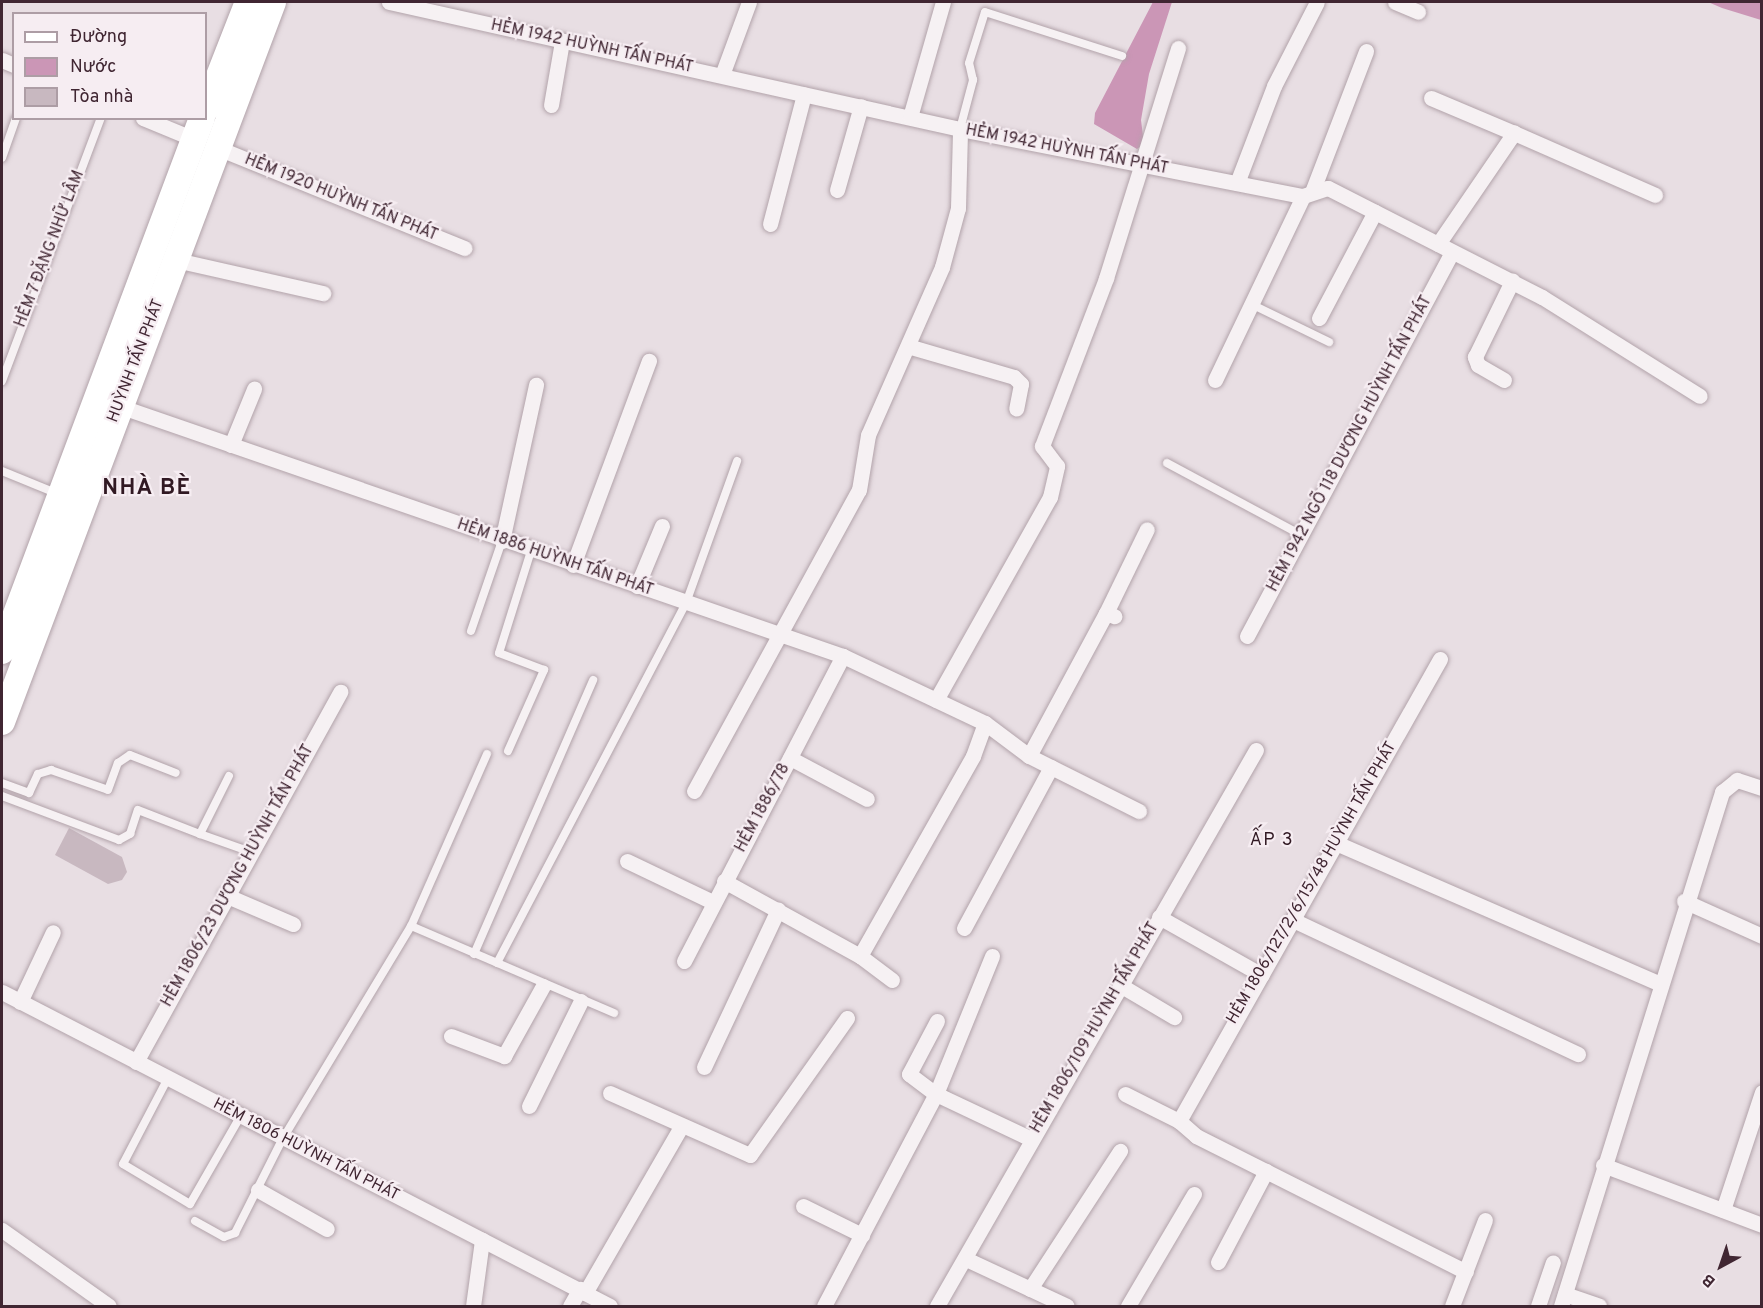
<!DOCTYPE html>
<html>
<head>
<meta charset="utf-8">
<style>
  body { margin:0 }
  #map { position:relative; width:1763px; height:1308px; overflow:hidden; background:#e8dee3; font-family:Overpass,sans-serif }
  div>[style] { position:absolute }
  .water>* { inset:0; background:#cb96b6 }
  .building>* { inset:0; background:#c8b8c0 }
  .roads { filter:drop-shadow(0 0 2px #b2a3aa) drop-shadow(0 0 2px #b2a3aa) }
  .lane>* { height:8px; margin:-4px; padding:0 4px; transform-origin:4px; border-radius:4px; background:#f6f1f3 }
  .street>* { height:15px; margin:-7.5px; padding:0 7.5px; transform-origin:7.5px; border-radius:7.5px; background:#f6f1f3 }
  .primary>* { height:26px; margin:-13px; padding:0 13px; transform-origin:13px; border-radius:13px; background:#fff }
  span { translate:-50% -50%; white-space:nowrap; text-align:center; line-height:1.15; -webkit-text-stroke:4.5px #f6edf2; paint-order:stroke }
  .street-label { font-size:16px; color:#402632 }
  .neighbourhood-label { font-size:18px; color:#311923; letter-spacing:1.5px }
  .district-label { font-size:22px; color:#311923; font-weight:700; letter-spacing:1.5px }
  .frame { position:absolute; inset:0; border:3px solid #402632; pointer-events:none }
  .legend { position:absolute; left:12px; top:12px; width:195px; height:108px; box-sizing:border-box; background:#f6edf2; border:2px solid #ad9da5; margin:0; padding:8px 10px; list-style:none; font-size:18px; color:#402632 }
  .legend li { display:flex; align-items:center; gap:12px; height:30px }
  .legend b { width:30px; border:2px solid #ad9da5 }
  .north { position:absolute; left:1691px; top:1236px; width:60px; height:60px; -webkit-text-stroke:4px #f6edf2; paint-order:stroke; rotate:220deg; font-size:16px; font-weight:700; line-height:24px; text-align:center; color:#402632 }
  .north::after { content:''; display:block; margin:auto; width:21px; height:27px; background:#402632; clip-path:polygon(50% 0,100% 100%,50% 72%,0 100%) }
</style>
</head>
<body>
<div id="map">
  <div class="water">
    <i style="clip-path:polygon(1153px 2px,1172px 2px,1149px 74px,1141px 120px,1144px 144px,1137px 149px,1094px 124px,1095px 113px)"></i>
    <i style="clip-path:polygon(1708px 2px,1761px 2px,1761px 20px,1722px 8px)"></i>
  </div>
  <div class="building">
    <i style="clip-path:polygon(69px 828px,122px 857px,127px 872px,122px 880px,108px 884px,55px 855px)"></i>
  </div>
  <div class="roads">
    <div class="lane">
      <i style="left:960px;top:129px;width:51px;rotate:-75.1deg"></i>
      <i style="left:973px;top:80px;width:17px;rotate:-103deg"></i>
      <i style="left:969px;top:63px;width:53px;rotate:-72.6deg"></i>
      <i style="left:985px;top:12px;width:144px;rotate:17.8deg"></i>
      <i style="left:2px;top:158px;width:42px;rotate:-70.7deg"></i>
      <i style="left:1251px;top:304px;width:87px;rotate:26deg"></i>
      <i style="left:2px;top:381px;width:281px;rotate:-69.4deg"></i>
      <i style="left:1167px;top:463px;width:152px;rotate:28.2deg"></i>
      <i style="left:2px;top:471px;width:58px;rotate:22.2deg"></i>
      <i style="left:471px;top:631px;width:95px;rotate:-71deg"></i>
      <i style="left:508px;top:751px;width:89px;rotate:-66deg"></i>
      <i style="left:544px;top:670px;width:48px;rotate:-159.3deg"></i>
      <i style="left:499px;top:653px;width:107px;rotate:-72.6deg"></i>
      <i style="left:487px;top:754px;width:188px;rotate:113.8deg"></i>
      <i style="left:411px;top:926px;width:221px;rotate:23.2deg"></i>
      <i style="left:229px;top:776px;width:65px;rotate:116.6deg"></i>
      <i style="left:200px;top:834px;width:51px;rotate:19.5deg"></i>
      <i style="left:2px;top:783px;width:29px;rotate:20deg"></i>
      <i style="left:29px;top:793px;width:21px;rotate:-65deg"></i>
      <i style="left:38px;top:774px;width:14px;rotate:-17deg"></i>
      <i style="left:51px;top:770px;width:60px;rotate:19.3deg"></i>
      <i style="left:108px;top:790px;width:29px;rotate:-70deg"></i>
      <i style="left:118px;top:763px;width:14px;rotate:-34deg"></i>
      <i style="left:130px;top:755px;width:49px;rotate:21.4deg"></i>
      <i style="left:2px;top:796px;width:125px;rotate:20.6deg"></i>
      <i style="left:119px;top:840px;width:13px;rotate:-29deg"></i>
      <i style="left:130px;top:834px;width:25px;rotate:-72deg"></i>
      <i style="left:138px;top:810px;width:66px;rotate:21.2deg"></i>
      <i style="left:474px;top:954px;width:299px;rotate:-66.5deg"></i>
      <i style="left:497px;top:963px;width:407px;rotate:-62.3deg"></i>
      <i style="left:686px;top:603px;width:151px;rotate:-70.2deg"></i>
      <i style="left:168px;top:1078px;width:97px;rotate:117.6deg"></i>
      <i style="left:123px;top:1164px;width:78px;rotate:30.8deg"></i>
      <i style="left:190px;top:1204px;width:100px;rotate:-60.1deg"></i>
      <i style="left:195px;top:1221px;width:33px;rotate:29deg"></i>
      <i style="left:224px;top:1237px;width:12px;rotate:-20deg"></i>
      <i style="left:235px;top:1233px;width:104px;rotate:-63.2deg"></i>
      <i style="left:282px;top:1140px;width:250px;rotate:-58.9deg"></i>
    </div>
    <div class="street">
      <i style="left:389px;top:2px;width:585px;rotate:12.54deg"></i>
      <i style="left:960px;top:129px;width:349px;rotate:11.1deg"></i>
      <i style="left:1303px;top:196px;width:26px;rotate:-18deg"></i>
      <i style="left:1328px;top:188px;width:240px;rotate:27deg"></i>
      <i style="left:1542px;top:297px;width:186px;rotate:32.1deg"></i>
      <i style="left:1395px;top:2px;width:25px;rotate:23deg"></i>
      <i style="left:2px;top:60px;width:13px;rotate:23deg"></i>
      <i style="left:722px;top:75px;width:78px;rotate:-69.7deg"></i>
      <i style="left:1431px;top:98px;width:90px;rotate:22.9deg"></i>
      <i style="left:551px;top:105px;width:65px;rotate:-80.2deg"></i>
      <i style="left:910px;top:117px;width:120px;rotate:-74deg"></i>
      <i style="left:143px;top:118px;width:55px;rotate:22.4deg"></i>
      <i style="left:218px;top:148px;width:266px;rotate:22.1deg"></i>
      <i style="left:1237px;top:183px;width:104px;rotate:-69.1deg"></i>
      <i style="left:1274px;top:86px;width:94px;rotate:-62.9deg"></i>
      <i style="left:837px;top:190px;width:87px;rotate:-74.1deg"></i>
      <i style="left:1312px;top:192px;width:151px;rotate:-69deg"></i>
      <i style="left:770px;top:224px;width:134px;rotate:-75.3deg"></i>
      <i style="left:1438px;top:244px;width:135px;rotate:-55.6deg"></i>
      <i style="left:1514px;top:133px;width:154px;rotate:23.7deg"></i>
      <i style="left:176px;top:260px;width:151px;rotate:12.7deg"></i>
      <i style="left:1319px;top:318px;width:120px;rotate:-62.2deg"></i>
      <i style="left:911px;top:347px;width:107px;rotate:16.2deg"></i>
      <i style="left:1014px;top:377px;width:10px;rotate:45deg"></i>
      <i style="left:1021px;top:384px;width:25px;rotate:101deg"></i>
      <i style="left:1215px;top:380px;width:204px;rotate:-64.4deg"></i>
      <i style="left:1504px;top:380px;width:30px;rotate:-150deg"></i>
      <i style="left:1478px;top:365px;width:9px;rotate:-111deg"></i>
      <i style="left:1475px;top:357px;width:85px;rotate:-64deg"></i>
      <i style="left:119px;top:406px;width:766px;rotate:19.05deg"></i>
      <i style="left:843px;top:656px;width:157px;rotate:25.3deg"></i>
      <i style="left:985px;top:723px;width:55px;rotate:36.9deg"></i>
      <i style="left:1029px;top:756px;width:123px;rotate:26.6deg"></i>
      <i style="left:231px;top:445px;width:61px;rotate:-67.7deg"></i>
      <i style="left:502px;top:541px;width:160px;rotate:-77.7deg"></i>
      <i style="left:573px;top:565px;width:218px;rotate:-69.6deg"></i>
      <i style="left:637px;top:586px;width:65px;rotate:-67.4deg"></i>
      <i style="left:1106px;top:613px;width:93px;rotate:-64deg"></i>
      <i style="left:1247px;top:636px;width:435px;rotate:-61.9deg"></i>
      <i style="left:1440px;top:659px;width:531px;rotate:119.46deg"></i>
      <i style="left:1179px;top:1121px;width:23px;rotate:41deg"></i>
      <i style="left:1196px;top:1136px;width:302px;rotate:26.7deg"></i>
      <i style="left:936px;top:700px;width:233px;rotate:-60.7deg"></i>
      <i style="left:1050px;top:497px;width:32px;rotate:-77deg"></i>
      <i style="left:1057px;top:466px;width:25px;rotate:-127deg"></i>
      <i style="left:1042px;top:446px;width:180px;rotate:-69.1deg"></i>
      <i style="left:1106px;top:278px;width:241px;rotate:-72.6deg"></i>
      <i style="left:1029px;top:756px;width:162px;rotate:-61.7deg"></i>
      <i style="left:1106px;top:613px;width:9px;rotate:21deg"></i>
      <i style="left:790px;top:758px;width:87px;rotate:28deg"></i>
      <i style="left:694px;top:791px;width:343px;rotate:-61.3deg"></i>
      <i style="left:859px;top:490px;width:56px;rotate:-80.7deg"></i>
      <i style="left:868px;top:435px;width:184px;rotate:-66.2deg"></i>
      <i style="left:942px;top:267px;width:61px;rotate:-74.8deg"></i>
      <i style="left:958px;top:208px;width:79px;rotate:-88.5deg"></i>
      <i style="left:1336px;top:843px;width:351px;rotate:23.5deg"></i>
      <i style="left:627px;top:861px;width:95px;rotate:25.5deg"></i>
      <i style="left:724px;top:881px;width:155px;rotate:28.9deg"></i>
      <i style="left:860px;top:956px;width:40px;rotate:37deg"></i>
      <i style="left:225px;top:895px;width:74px;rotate:23.1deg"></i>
      <i style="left:1684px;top:901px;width:85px;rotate:24.2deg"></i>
      <i style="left:1159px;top:917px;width:118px;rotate:29.4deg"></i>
      <i style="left:1293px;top:920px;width:315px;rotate:25.2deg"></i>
      <i style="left:964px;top:928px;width:183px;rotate:-61.6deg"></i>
      <i style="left:860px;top:956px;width:230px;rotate:-60.5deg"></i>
      <i style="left:973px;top:756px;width:35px;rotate:-70deg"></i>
      <i style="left:684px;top:961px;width:344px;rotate:-62.5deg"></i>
      <i style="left:1120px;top:985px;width:63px;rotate:30.7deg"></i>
      <i style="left:2px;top:992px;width:684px;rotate:27.31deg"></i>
      <i style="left:20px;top:1002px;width:77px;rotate:-64.8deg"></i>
      <i style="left:937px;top:1021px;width:60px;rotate:117.8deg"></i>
      <i style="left:909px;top:1074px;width:34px;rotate:37deg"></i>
      <i style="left:936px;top:1094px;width:149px;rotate:-67.9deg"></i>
      <i style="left:451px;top:1036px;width:57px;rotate:20.7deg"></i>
      <i style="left:504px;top:1056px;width:80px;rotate:-60.9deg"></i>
      <i style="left:136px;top:1062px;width:423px;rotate:-61.1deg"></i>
      <i style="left:704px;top:1067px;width:174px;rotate:-64.8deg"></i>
      <i style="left:610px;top:1093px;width:153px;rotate:23.9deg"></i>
      <i style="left:750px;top:1155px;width:168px;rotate:-54.7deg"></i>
      <i style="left:1125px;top:1094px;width:60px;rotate:26.6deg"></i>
      <i style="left:529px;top:1106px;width:117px;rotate:-63.7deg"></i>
      <i style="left:1603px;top:1165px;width:170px;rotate:20.7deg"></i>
      <i style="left:258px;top:1190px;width:79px;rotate:29.5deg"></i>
      <i style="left:803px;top:1206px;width:66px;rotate:26.2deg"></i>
      <i style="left:1723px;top:1210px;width:124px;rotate:-71.7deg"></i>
      <i style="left:2px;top:1230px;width:131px;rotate:35.4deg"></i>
      <i style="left:966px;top:1259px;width:111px;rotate:25deg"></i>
      <i style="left:1218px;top:1262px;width:103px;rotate:-62.2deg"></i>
      <i style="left:1030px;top:1289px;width:165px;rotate:-56.9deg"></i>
      <i style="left:585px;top:1293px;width:192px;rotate:-60deg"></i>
      <i style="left:1565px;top:1294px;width:36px;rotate:19deg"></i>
      <i style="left:473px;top:1306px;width:67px;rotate:-82.2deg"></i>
      <i style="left:570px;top:1306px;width:20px;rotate:-60deg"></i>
      <i style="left:824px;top:1306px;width:240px;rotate:-62.2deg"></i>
      <i style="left:936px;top:1094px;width:105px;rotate:25.3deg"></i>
      <i style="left:937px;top:1306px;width:641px;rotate:-60.16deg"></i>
      <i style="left:1128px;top:1306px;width:130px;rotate:-59.5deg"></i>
      <i style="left:1452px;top:1306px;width:92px;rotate:-69deg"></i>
      <i style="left:1538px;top:1306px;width:46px;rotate:-71.2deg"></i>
      <i style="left:1561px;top:1306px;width:539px;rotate:-72.61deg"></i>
      <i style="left:1722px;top:792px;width:19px;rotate:-39deg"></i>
      <i style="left:1737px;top:780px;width:26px;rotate:18deg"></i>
    </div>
    <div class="primary">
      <i style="left:206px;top:109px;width:115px;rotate:-68.6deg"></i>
      <i style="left:2px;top:651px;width:569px;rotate:-69.43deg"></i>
      <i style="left:2px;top:722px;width:769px;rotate:-69.37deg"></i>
    </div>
  </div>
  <div class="street-label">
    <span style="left:592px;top:47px;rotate:12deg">HẺM 1942 HUỲNH TẤN PHÁT</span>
    <span style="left:1067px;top:150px;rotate:11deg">HẺM 1942 HUỲNH TẤN PHÁT</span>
    <span style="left:341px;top:198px;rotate:22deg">HẺM 1920 HUỲNH TẤN PHÁT</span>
    <span style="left:50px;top:249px;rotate:-69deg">HẺM 7 ĐẶNG NHỮ LÂM</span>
    <span style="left:136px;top:361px;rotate:-69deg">HUỲNH TẤN PHÁT</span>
    <span style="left:1350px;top:444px;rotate:-62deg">HẺM 1942 NGÕ 118 DƯƠNG HUỲNH TẤN PHÁT</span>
    <span style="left:555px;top:558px;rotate:19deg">HẺM 1886 HUỲNH TẤN PHÁT</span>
    <span style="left:763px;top:808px;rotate:-62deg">HẺM 1886/78</span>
    <span style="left:238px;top:876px;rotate:-61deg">HẺM 1806/23 DƯƠNG HUỲNH TẤN PHÁT</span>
    <span style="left:1312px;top:883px;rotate:-60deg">HẺM 1806/127/2/6/15/48 HUỲNH TẤN PHÁT</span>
    <span style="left:1095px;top:1028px;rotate:-60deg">HẺM 1806/109 HUỲNH TẤN PHÁT</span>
    <span style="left:306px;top:1150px;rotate:27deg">HẺM 1806 HUỲNH TẤN PHÁT</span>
  </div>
  <div class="neighbourhood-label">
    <span style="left:1272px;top:841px">ẤP 3</span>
  </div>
  <div class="district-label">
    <span style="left:147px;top:489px">NHÀ BÈ</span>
  </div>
  <div class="frame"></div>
  <ul class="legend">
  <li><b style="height:8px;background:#fff"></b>Đường</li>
  <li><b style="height:16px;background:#cb96b6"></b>Nước</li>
  <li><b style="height:16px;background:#c8b8c0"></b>Tòa nhà</li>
  </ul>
  <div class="north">B</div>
</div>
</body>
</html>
